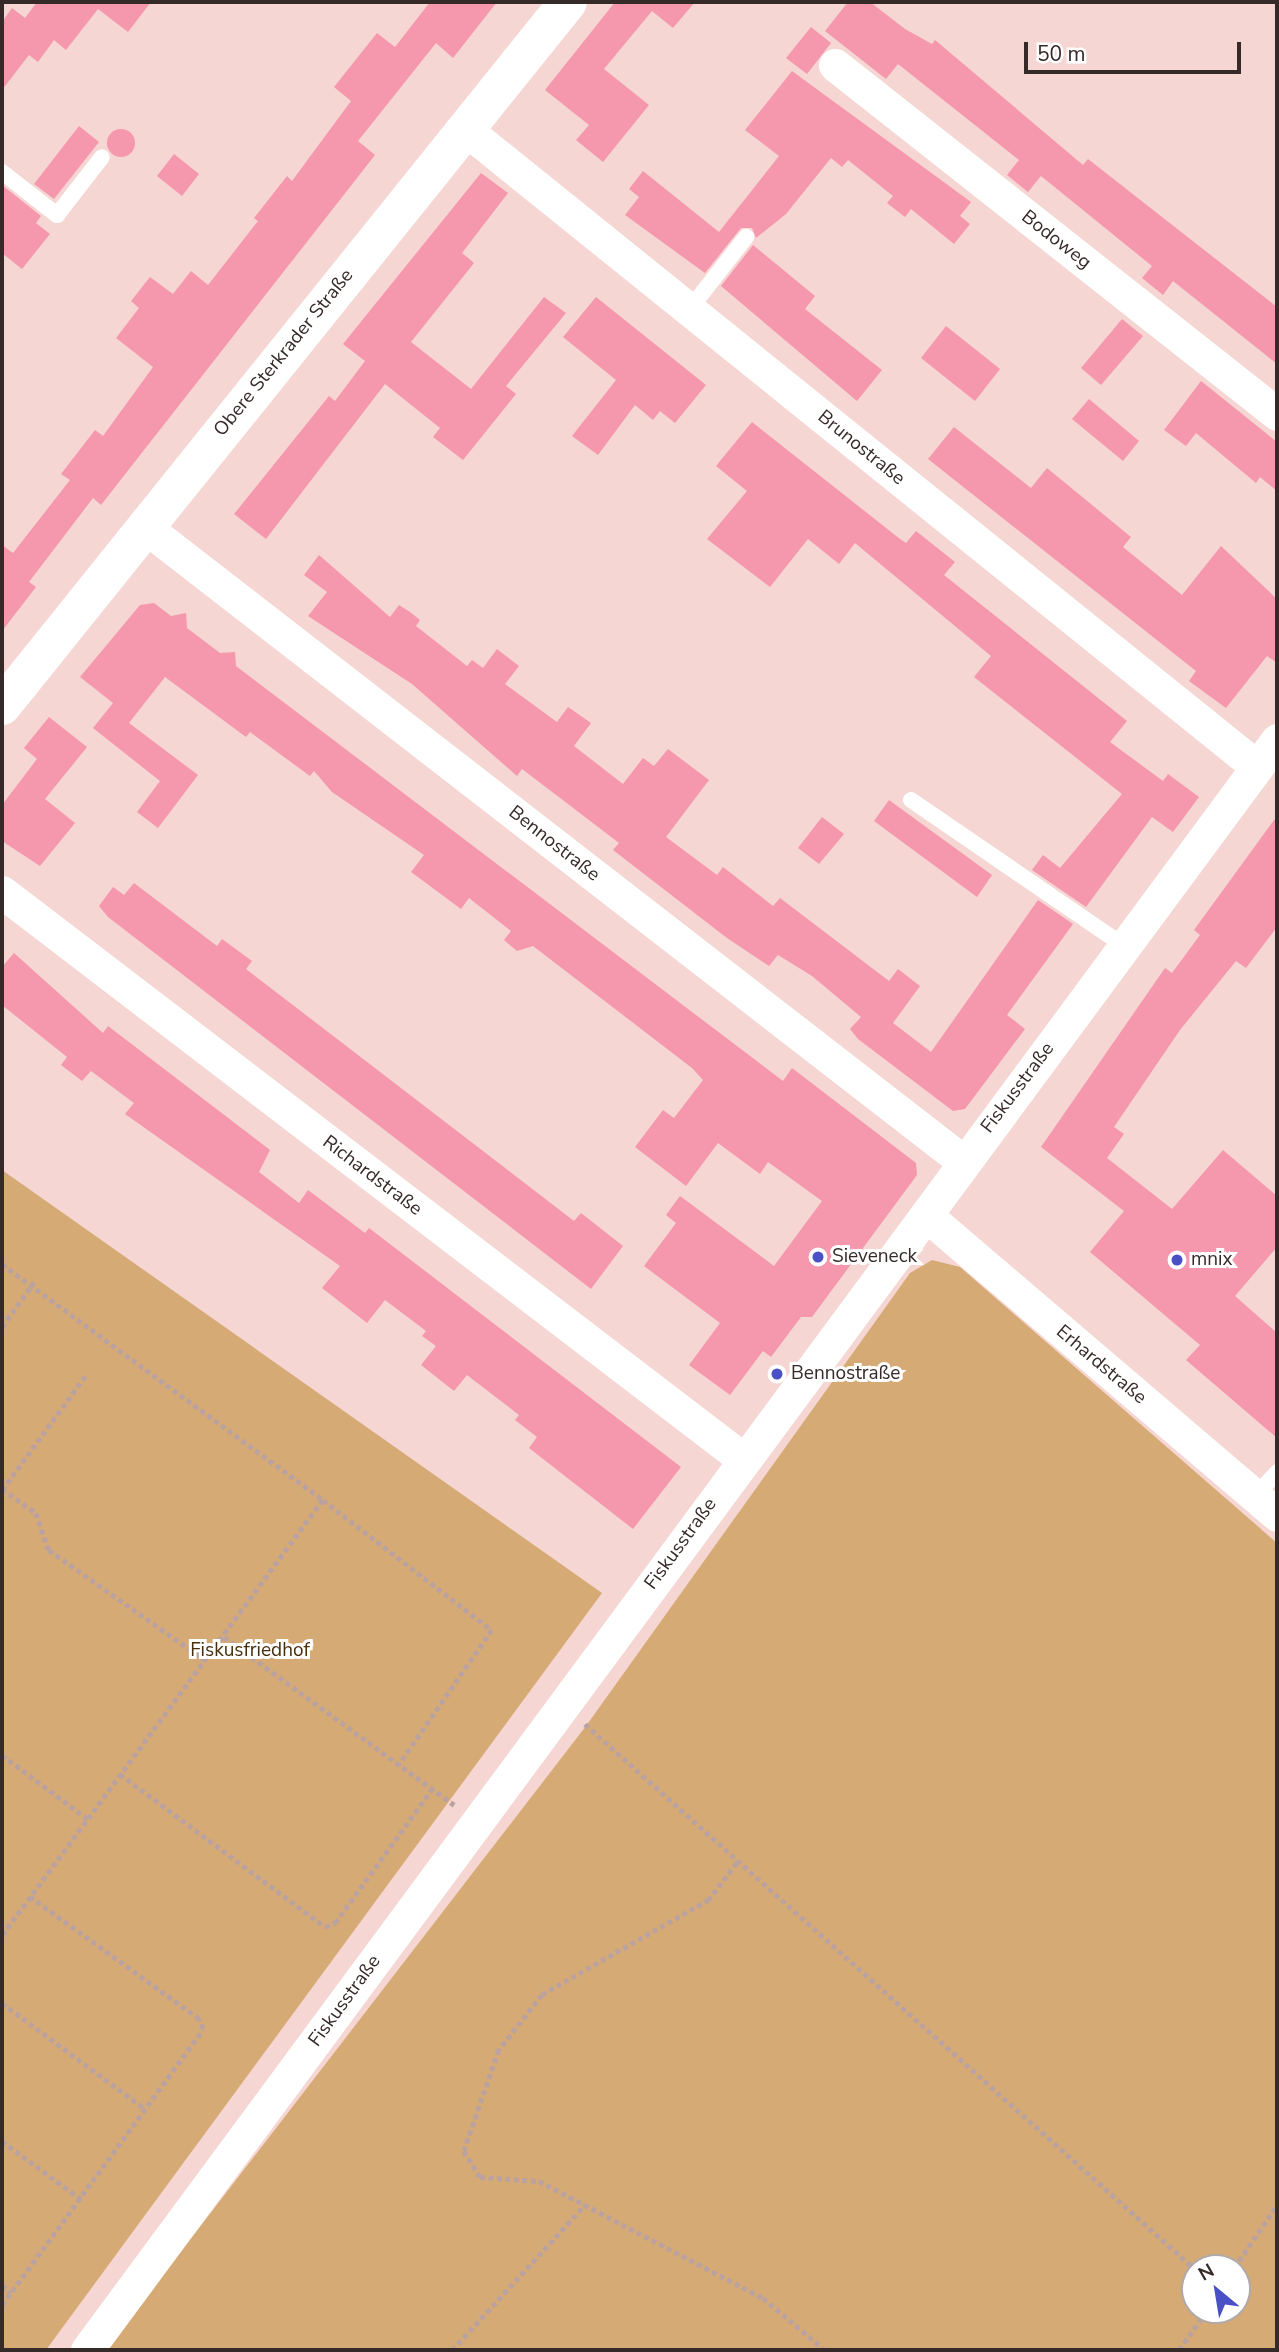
<!DOCTYPE html>
<html>
<head>
<meta charset="utf-8">
<style>
  body { margin:0 }
  #map { position:relative; width:1279px; height:2352px; overflow:hidden; background:#f5d6d2; font-family:"Nunito Sans",sans-serif }
  div>[style] { position:absolute }
  .green>* { inset:0; background:#d5aa75 }
  .building>* { inset:0; background:#f597ad }
  .round { border-radius:50% }
  .path>* { height:4.5px; margin-top:-2.25px; transform-origin:0; background:repeating-linear-gradient(90deg,#bba29f 0 5px,transparent 0 8.5px) }
  .lane>* { height:16px; margin:-8px; padding:0 8px; transform-origin:8px; border-radius:8px; background:#fff }
  .street>* { height:33px; margin:-16.5px; padding:0 16.5px; transform-origin:16.5px; border-radius:16.5px; background:#fff }
  .secondary>* { height:38px; margin:-19px; padding:0 19px; transform-origin:19px; border-radius:19px; background:#fff }
  .dots>* { width:19px; height:19px; translate:-50% -50%; box-sizing:border-box; border:4px solid #fff; border-radius:50% }
  span { translate:-50% -50%; white-space:nowrap; text-align:center; line-height:1.15; -webkit-text-stroke:6px #fff; paint-order:stroke }
  .street-label { font-size:19px; color:#362a29 }
  .poi-label { font-size:19px; color:#362a29 }
  .left { translate:0 -50%; text-align:left }
  .park-label { font-size:19px; color:#472f0e }
  .frame { position:absolute; inset:0; border:4px solid #362a29; pointer-events:none }
  .north { position:absolute; left:1181px; top:2254px; width:70px; height:70px; box-sizing:border-box; background:#fff; border:2px solid #afaaa9; border-radius:50%; rotate:330deg; font-size:19px; font-weight:700; line-height:28px; text-align:center; color:#362a29 }
  .north::after { content:''; display:block; margin:auto; width:24px; height:32px; background:#4a50c5; clip-path:polygon(50% 0,100% 100%,50% 72%,0 100%) }
  .scale { position:absolute; left:1024px; top:42px; width:217px; height:32px; box-sizing:border-box; border:4px solid #362a29; border-top:0; padding-left:9px; font-size:21px; line-height:24px; white-space:nowrap; color:#362a29; -webkit-text-stroke:5px #fff; paint-order:stroke }
</style>
</head>
<body>
<div id="map">
  <div class="green">
    <i style="clip-path:polygon(2px 1170px,602px 1593px,46px 2350px,2px 2350px)"></i>
    <i style="clip-path:polygon(evenodd,932px 1260px,960px 1267px,1277px 1543px,1277px 2350px,105px 2350px,586px 1726px,910px 1273px,932px 1260px,1195px 2268px,1237px 2268px,1237px 2310px,1195px 2310px,1195px 2268px)"></i>
  </div>
  <div class="building">
    <i style="clip-path:polygon(37px 2px,151px 2px,128px 32px,98px 9px,66px 50px,54px 40px,38px 62px,29px 55px,2px 90px,2px 22px,12px 8px,25px 18px)"></i>
    <i style="clip-path:polygon(430px 2px,497px 2px,453px 58px,436px 43px,358px 141px,375px 155px,101px 505px,93px 498px,29px 582px,36px 587px,2px 631px,2px 545px,13px 553px,70px 480px,61px 474px,95px 430px,103px 436px,153px 367px,116px 338px,139px 308px,131px 301px,150px 277px,173px 294px,191px 271px,208px 285px,258px 221px,254px 218px,287px 176px,292px 181px,351px 101px,334px 87px,377px 33px,395px 47px)"></i>
    <i style="clip-path:polygon(615px 2px,695px 2px,673px 28px,652px 11px,604px 69px,649px 105px,603px 162px,576px 140px,589px 125px,545px 90px)"></i>
    <i style="clip-path:polygon(848px 2px,870px 2px,905px 29px,932px 44px,935px 40px,1083px 165px,1088px 159px,1277px 307px,1277px 364px,1173px 281px,1163px 295px,1142px 278px,1152px 266px,1041px 176px,1028px 192px,1007px 175px,1019px 160px,898px 64px,886px 79px,825px 31px)"></i>
    <i style="clip-path:polygon(811px 27px,831px 43px,807px 74px,786px 58px)"></i>
    <i style="clip-path:polygon(792px 71px,971px 202px,960px 216px,970px 224px,954px 244px,911px 209px,905px 217px,887px 203px,893px 196px,848px 160px,842px 167px,831px 158px,786px 214px,756px 238px,752px 228px,741px 228px,705px 273px,625px 215px,639px 197px,629px 189px,643px 171px,719px 232px,779px 156px,745px 130px)"></i>
    <i style="clip-path:polygon(79px 126px,99px 142px,54px 199px,34px 184px)"></i>
    <i class="round" style="left:107px;top:129px;width:28px;height:28px"></i>
    <i style="clip-path:polygon(174px 154px,199px 174px,182px 196px,157px 176px)"></i>
    <i style="clip-path:polygon(481px 173px,508px 193px,462px 253px,474px 263px,411px 342px,471px 389px,544px 297px,566px 313px,506px 386px,516px 394px,463px 460px,433px 437px,440px 428px,385px 384px,266px 539px,234px 514px,329px 396px,335px 401px,365px 361px,343px 344px)"></i>
    <i style="clip-path:polygon(2px 185px,41px 216px,36px 223px,50px 234px,22px 269px,2px 253px)"></i>
    <i style="clip-path:polygon(753px 245px,815px 296px,805px 309px,882px 370px,857px 401px,721px 286px)"></i>
    <i style="clip-path:polygon(596px 297px,706px 385px,675px 423px,660px 411px,653px 420px,635px 405px,598px 455px,572px 436px,616px 380px,563px 337px)"></i>
    <i style="clip-path:polygon(1122px 319px,1143px 336px,1101px 385px,1081px 368px)"></i>
    <i style="clip-path:polygon(946px 326px,1000px 369px,975px 401px,921px 358px)"></i>
    <i style="clip-path:polygon(1201px 381px,1277px 442px,1277px 491px,1260px 477px,1256px 483px,1196px 433px,1186px 446px,1164px 430px)"></i>
    <i style="clip-path:polygon(1089px 399px,1139px 441px,1123px 461px,1072px 419px)"></i>
    <i style="clip-path:polygon(752px 422px,900px 539px,906px 543px,916px 531px,955px 562px,944px 575px,1127px 721px,1110px 742px,1163px 781px,1168px 774px,1199px 797px,1173px 832px,1152px 817px,1086px 907px,1032px 870px,1043px 855px,1060px 868px,1122px 794px,974px 677px,991px 656px,855px 543px,839px 564px,808px 539px,770px 587px,707px 539px,747px 491px,716px 466px)"></i>
    <i style="clip-path:polygon(954px 427px,1031px 488px,1047px 468px,1131px 537px,1123px 547px,1182px 595px,1221px 546px,1277px 599px,1277px 663px,1267px 656px,1226px 708px,1189px 681px,1196px 671px,928px 459px)"></i>
    <i style="clip-path:polygon(319px 555px,390px 617px,399px 605px,410px 612px,420px 620px,416px 626px,467px 666px,472px 660px,483px 668px,497px 649px,519px 666px,505px 684px,557px 722px,568px 707px,591px 723px,574px 746px,623px 784px,643px 758px,654px 766px,668px 749px,709px 780px,666px 837px,717px 875px,723px 867px,773px 906px,780px 898px,889px 981px,898px 969px,920px 986px,893px 1023px,931px 1052px,1038px 900px,1073px 924px,1007px 1015px,1025px 1029px,965px 1109px,953px 1111px,858px 1039px,850px 1029px,861px 1017px,812px 976px,778px 955px,769px 966px,727px 938px,613px 850px,619px 843px,568px 804px,522px 769px,517px 776px,412px 684px,308px 616px,327px 592px,304px 575px)"></i>
    <i style="clip-path:polygon(154px 603px,171px 616px,186px 613px,187px 628px,220px 653px,235px 652px,236px 666px,783px 1081px,792px 1068px,916px 1163px,917px 1175px,812px 1317px,801px 1317px,771px 1357px,763px 1351px,730px 1395px,689px 1365px,720px 1323px,644px 1266px,676px 1223px,666px 1215px,680px 1196px,774px 1266px,822px 1201px,768px 1162px,760px 1174px,718px 1143px,686px 1186px,635px 1147px,663px 1110px,674px 1118px,703px 1080px,692px 1068px,533px 946px,517px 951px,504px 940px,511px 931px,469px 898px,461px 909px,411px 872px,424px 855px,332px 792px,314px 771px,310px 776px,250px 732px,246px 737px,165px 677px,129px 723px,198px 775px,158px 828px,137px 812px,160px 781px,93px 728px,113px 703px,80px 677px,140px 605px)"></i>
    <i style="clip-path:polygon(49px 717px,87px 747px,45px 799px,75px 823px,40px 866px,2px 841px,2px 805px,37px 759px,24px 748px)"></i>
    <i style="clip-path:polygon(889px 800px,992px 875px,977px 897px,874px 821px)"></i>
    <i style="clip-path:polygon(1277px 816px,1277px 927px,1246px 968px,1236px 961px,1180px 1030px,1114px 1127px,1124px 1134px,1107px 1158px,1172px 1209px,1223px 1150px,1277px 1196px,1277px 1247px,1235px 1296px,1277px 1333px,1277px 1438px,1186px 1360px,1200px 1345px,1090px 1252px,1124px 1211px,1041px 1147px,1165px 968px,1172px 973px,1200px 935px,1194px 930px)"></i>
    <i style="clip-path:polygon(822px 817px,844px 834px,819px 864px,798px 848px)"></i>
    <i style="clip-path:polygon(134px 883px,217px 946px,222px 939px,252px 961px,246px 969px,574px 1221px,581px 1213px,623px 1246px,591px 1289px,108px 917px,99px 906px,113px 887px,124px 895px)"></i>
    <i style="clip-path:polygon(14px 953px,103px 1033px,108px 1026px,270px 1150px,259px 1172px,299px 1203px,308px 1190px,365px 1233px,369px 1228px,681px 1467px,633px 1529px,529px 1448px,537px 1437px,515px 1420px,519px 1415px,467px 1375px,454px 1391px,421px 1365px,436px 1346px,422px 1336px,426px 1331px,385px 1300px,367px 1323px,322px 1288px,340px 1266px,125px 1114px,134px 1103px,91px 1071px,82px 1081px,61px 1065px,67px 1057px,2px 1005px,2px 967px)"></i>
  </div>
  <div class="path">
    <i style="left:2px;top:1264px;width:398px;rotate:36.3deg"></i>
    <i style="left:323px;top:1500px;width:541px;rotate:126.36deg"></i>
    <i style="left:2px;top:1327px;width:55px;rotate:-54.6deg"></i>
    <i style="left:2px;top:1489px;width:42px;rotate:35.2deg"></i>
    <i style="left:36px;top:1513px;width:39px;rotate:71deg"></i>
    <i style="left:49px;top:1550px;width:191px;rotate:35.2deg"></i>
    <i style="left:2px;top:1490px;width:141px;rotate:-53.9deg"></i>
    <i style="left:323px;top:1500px;width:213px;rotate:37.6deg"></i>
    <i style="left:492px;top:1630px;width:164px;rotate:124.6deg"></i>
    <i style="left:224px;top:1637px;width:285px;rotate:36.1deg"></i>
    <i style="left:585px;top:1724px;width:818px;rotate:41.78deg"></i>
    <i style="left:2px;top:1755px;width:107px;rotate:36.7deg"></i>
    <i style="left:120px;top:1774px;width:256px;rotate:36.7deg"></i>
    <i style="left:325px;top:1927px;width:11px;rotate:-22deg"></i>
    <i style="left:335px;top:1923px;width:165px;rotate:-54.1deg"></i>
    <i style="left:737px;top:1863px;width:46px;rotate:127.1deg"></i>
    <i style="left:709px;top:1900px;width:192px;rotate:150.4deg"></i>
    <i style="left:542px;top:1995px;width:70px;rotate:128deg"></i>
    <i style="left:499px;top:2050px;width:107px;rotate:109.1deg"></i>
    <i style="left:464px;top:2151px;width:31px;rotate:58deg"></i>
    <i style="left:480px;top:2177px;width:59px;rotate:3.9deg"></i>
    <i style="left:539px;top:2181px;width:253px;rotate:27.6deg"></i>
    <i style="left:763px;top:2298px;width:81px;rotate:40deg"></i>
    <i style="left:2px;top:2003px;width:177px;rotate:36.5deg"></i>
    <i style="left:2px;top:2141px;width:98px;rotate:36.3deg"></i>
    <i style="left:1234px;top:2268px;width:76px;rotate:-55.7deg"></i>
    <i style="left:2px;top:2285px;width:12px;rotate:42deg"></i>
    <i style="left:2px;top:2305px;width:341px;rotate:-53.9deg"></i>
    <i style="left:203px;top:2029px;width:11px;rotate:-112deg"></i>
    <i style="left:199px;top:2019px;width:208px;rotate:-144.2deg"></i>
    <i style="left:452px;top:2350px;width:197px;rotate:-47.5deg"></i>
    <i style="left:1179px;top:2350px;width:49px;rotate:-55deg"></i>
  </div>
  <div class="lane">
    <i style="left:2px;top:172px;width:70px;rotate:38deg"></i>
    <i style="left:57px;top:215px;width:73px;rotate:-52.2deg"></i>
    <i style="left:689px;top:310px;width:93px;rotate:-52deg"></i>
    <i style="left:911px;top:800px;width:258px;rotate:34.4deg"></i>
    <i style="left:1255px;top:1496px;width:33px;rotate:-47deg"></i>
  </div>
  <div class="street">
    <i style="left:835px;top:65px;width:563px;rotate:38.29deg"></i>
    <i style="left:465px;top:129px;width:1017px;rotate:38.85deg"></i>
    <i style="left:145px;top:527px;width:1036px;rotate:37.79deg"></i>
    <i style="left:2px;top:892px;width:933px;rotate:37.42deg"></i>
    <i style="left:926px;top:1215px;width:462px;rotate:40.5deg"></i>
    <i style="left:87px;top:2350px;width:2002px;rotate:-53.53deg"></i>
  </div>
  <div class="secondary">
    <i style="left:2px;top:706px;width:903px;rotate:-51.2deg"></i>
  </div>
  <div class="dots">
    <i style="left:818px;top:1257px;background:#4a50c5"></i>
    <i style="left:1177px;top:1260px;background:#4a50c5"></i>
    <i style="left:777px;top:1374px;background:#4a50c5"></i>
  </div>
  <div class="street-label">
    <span style="left:1056px;top:240px;rotate:38deg">Bodoweg</span>
    <span style="left:284px;top:353px;rotate:-51deg">Obere Sterkrader Straße</span>
    <span style="left:861px;top:448px;rotate:39deg">Brunostraße</span>
    <span style="left:554px;top:844px;rotate:38deg">Bennostraße</span>
    <span style="left:1018px;top:1088px;rotate:-53deg">Fiskusstraße</span>
    <span style="left:372px;top:1176px;rotate:37deg">Richardstraße</span>
    <span style="left:1101px;top:1365px;rotate:40deg">Erhardstraße</span>
    <span style="left:681px;top:1544px;rotate:-54deg">Fiskusstraße</span>
    <span style="left:345px;top:2001px;rotate:-54deg">Fiskusstraße</span>
  </div>
  <div class="poi-label">
    <span class="left" style="left:832px;top:1257px">Sieveneck</span>
    <span class="left" style="left:1191px;top:1260px">mnix</span>
    <span class="left" style="left:791px;top:1374px">Bennostraße</span>
  </div>
  <div class="park-label">
    <span style="left:250px;top:1651px">Fiskusfriedhof</span>
  </div>
  <div class="frame"></div>
  <div class="north">N</div>
  <div class="scale">50 m</div>
</div>
</body>
</html>
